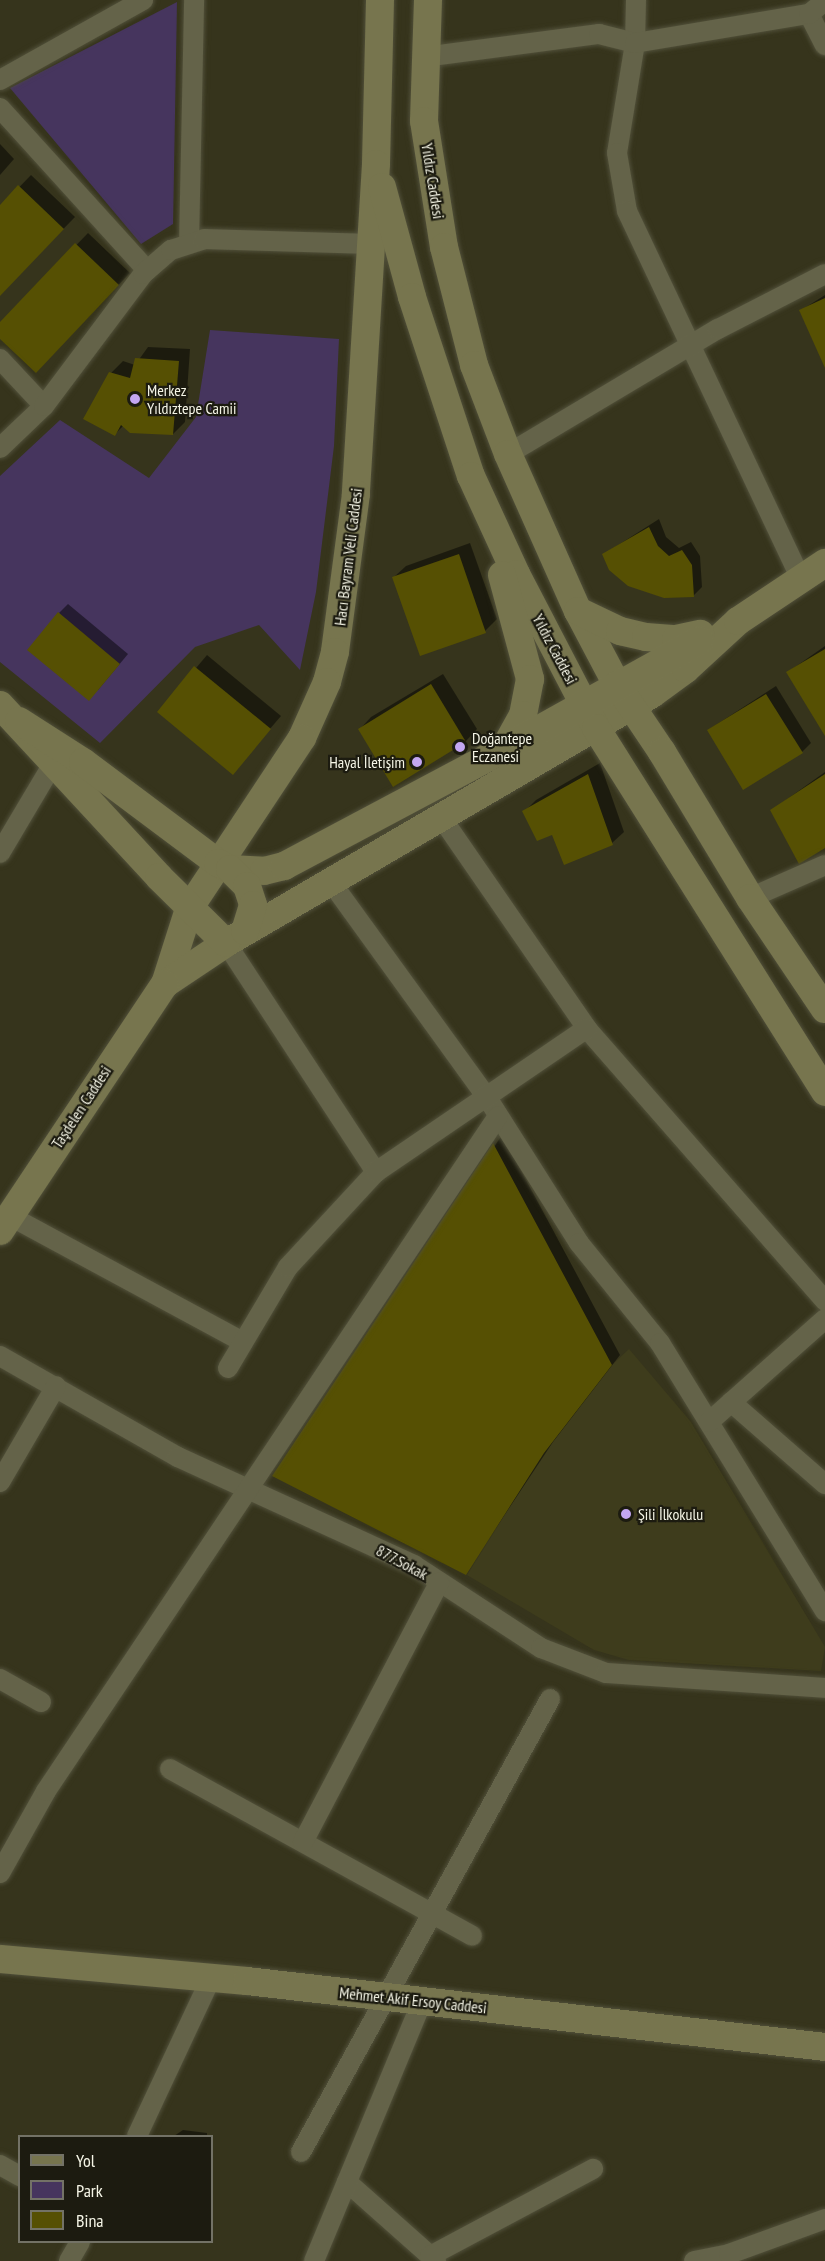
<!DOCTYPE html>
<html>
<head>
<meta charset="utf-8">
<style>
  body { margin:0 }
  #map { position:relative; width:825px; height:2261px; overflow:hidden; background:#36341c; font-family:"PT Sans Narrow",sans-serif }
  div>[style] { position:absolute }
  .built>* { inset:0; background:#3e3c1c }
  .green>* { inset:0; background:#46355e }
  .shadow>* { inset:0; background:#0007 }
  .building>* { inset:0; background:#565003 }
  .roads { filter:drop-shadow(0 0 2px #51503a) drop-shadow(0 0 2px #51503a) }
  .street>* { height:20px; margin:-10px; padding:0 10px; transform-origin:10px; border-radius:10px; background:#646349 }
  .secondary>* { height:28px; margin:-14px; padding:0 14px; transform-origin:14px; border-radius:14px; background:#77754e }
  .dots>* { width:16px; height:16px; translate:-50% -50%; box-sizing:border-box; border:3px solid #1c1b10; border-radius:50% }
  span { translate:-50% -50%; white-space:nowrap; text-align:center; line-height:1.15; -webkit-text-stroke:4.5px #1c1b10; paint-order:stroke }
  .street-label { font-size:16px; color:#f5f5e6 }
  .poi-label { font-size:16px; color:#f5f5e6 }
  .left { translate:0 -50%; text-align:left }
  .right { translate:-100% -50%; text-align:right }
  .legend { position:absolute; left:18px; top:2135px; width:195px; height:108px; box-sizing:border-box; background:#1c1b10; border:2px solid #737266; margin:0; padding:8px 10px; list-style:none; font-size:18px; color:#f5f5e6 }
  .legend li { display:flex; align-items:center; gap:12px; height:30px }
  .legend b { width:30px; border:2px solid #737266 }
</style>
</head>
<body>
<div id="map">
  <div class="built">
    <i style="clip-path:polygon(629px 1349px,691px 1422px,825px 1647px,821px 1671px,629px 1660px,594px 1650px,467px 1575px,544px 1453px,612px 1365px)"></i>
  </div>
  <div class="green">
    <i style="clip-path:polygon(177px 2px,173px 224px,141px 244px,10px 88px)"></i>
    <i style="clip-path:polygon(210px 330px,339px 339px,334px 446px,316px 592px,300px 670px,259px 625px,195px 647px,100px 743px,0 662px,0 476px,60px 420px,149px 478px,196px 417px)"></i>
  </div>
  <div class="shadow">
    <i style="clip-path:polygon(0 144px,14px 159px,0 175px)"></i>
    <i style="clip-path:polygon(31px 175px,75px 217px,0 294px,0 207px)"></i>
    <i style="clip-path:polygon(88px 233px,130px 273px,48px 359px,0 337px,0 324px)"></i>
    <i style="clip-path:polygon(825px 295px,825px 364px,800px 311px)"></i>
    <i style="clip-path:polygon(148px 347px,190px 349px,185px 422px,173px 434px,124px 425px,115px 434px,111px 373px,123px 361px,135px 365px)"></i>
    <i style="clip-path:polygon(659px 519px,666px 537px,679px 548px,691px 542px,700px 556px,702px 587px,693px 596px,604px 554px)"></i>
    <i style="clip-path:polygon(470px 543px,497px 619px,485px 631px,421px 654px,394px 577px,406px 566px)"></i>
    <i style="clip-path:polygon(68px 604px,128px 654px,98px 690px,59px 613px)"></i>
    <i style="clip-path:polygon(825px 646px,825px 732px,788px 672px)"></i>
    <i style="clip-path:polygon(207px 655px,281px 716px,233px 772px,159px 712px)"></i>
    <i style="clip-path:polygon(443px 674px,477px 729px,466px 741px,394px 785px,360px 729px,371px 717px)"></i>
    <i style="clip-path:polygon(776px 686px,811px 743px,802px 752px,708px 730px)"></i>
    <i style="clip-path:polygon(600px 763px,624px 832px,612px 843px,553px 833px,524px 812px,536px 800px)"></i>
    <i style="clip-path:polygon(825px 772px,825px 846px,772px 810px)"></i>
    <i style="clip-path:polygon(502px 1135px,620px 1355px,553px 1442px,466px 1573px,274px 1476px)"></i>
    <i style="clip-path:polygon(183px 2130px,207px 2133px,207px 2136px,174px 2136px)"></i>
  </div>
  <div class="building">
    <i style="clip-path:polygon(18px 185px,64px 229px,0 296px,0 205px)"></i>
    <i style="clip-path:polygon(75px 243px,119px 285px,36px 373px,0 339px,0 322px)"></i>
    <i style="clip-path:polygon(825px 298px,825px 368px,799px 310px)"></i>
    <i style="clip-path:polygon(135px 358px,179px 361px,173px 435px,130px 433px,121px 425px,115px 436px,83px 419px,109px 372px,130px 378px)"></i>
    <i style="clip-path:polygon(649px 527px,658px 546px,669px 556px,682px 550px,692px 565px,694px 597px,664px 598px,628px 586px,609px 570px,602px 554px)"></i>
    <i style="clip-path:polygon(459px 554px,486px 633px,420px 656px,392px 577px)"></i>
    <i style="clip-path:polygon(58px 612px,120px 664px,89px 701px,27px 650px)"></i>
    <i style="clip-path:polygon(825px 649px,825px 736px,786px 672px)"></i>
    <i style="clip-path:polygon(194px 666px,271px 729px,233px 775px,157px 712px)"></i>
    <i style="clip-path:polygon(431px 684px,466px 742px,393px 787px,358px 729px)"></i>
    <i style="clip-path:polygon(766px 694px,803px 753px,743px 790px,707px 730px)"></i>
    <i style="clip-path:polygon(588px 774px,613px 845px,564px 865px,552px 835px,537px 841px,522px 811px)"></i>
    <i style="clip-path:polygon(825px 774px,825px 848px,799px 864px,770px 810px)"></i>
    <i style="clip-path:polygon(493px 1143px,612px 1365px,544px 1453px,466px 1575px,272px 1476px)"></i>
  </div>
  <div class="roads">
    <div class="street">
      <i style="left:636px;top:0;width:43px;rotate:91.3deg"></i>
      <i style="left:635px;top:43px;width:111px;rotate:99.3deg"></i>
      <i style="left:617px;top:153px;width:59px;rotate:80.2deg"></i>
      <i style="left:627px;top:211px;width:405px;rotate:64.7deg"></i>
      <i style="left:809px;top:14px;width:35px;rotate:63deg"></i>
      <i style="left:424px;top:57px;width:177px;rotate:-7.5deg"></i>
      <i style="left:599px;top:34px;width:37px;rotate:14deg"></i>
      <i style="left:635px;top:43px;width:176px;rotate:-9.5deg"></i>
      <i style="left:809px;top:14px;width:21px;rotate:-39deg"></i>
      <i style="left:0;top:80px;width:164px;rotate:-29.2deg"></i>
      <i style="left:0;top:108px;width:219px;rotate:47.8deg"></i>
      <i style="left:189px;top:244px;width:244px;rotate:-88.8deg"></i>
      <i style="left:0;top:359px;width:64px;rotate:46.9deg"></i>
      <i style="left:0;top:448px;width:61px;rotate:-43.7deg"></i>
      <i style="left:44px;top:406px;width:165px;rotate:-53.1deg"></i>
      <i style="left:143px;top:274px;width:37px;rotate:-41deg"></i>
      <i style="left:171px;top:250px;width:35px;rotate:-18deg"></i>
      <i style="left:204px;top:239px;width:166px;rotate:1.7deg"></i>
      <i style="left:508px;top:454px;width:244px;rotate:-30.8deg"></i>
      <i style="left:718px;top:329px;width:120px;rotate:-27.2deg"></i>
      <i style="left:441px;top:817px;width:259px;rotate:55.4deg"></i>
      <i style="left:588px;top:1030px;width:360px;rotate:48.8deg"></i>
      <i style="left:0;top:853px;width:106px;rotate:-59.3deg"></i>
      <i style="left:331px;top:882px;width:268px;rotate:54.1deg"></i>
      <i style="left:488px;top:1099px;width:170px;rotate:57.7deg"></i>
      <i style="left:579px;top:1243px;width:129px;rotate:51deg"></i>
      <i style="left:660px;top:1343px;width:315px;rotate:58.4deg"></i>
      <i style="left:750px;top:898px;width:82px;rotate:-23.7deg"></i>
      <i style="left:226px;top:943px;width:274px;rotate:56.8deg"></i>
      <i style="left:10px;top:1216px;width:265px;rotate:28.4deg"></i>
      <i style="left:0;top:1356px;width:205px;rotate:29.6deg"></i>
      <i style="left:178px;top:1457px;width:260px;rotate:24.6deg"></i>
      <i style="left:414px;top:1565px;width:152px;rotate:33.2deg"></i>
      <i style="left:541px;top:1648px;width:70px;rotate:21deg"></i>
      <i style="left:606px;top:1673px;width:220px;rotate:3.9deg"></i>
      <i style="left:228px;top:1368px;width:117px;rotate:-59.3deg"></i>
      <i style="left:288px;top:1267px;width:129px;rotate:-47.2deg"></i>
      <i style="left:376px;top:1172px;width:255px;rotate:-34.3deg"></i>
      <i style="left:731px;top:1402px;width:125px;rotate:41.1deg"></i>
      <i style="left:709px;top:1422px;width:155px;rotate:-41.6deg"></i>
      <i style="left:0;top:1482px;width:111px;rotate:-59.7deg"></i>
      <i style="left:0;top:1679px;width:47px;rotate:29.3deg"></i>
      <i style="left:170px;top:1769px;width:345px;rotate:28.9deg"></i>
      <i style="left:303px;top:1842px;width:293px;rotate:-62.3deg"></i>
      <i style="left:0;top:1873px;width:94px;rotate:-60.7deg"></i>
      <i style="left:46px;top:1791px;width:812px;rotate:-56.19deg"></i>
      <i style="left:137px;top:2136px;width:174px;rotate:-64.9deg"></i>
      <i style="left:301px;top:2152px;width:517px;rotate:-61.2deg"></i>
      <i style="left:0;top:2165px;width:23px;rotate:29deg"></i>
      <i style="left:347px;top:2182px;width:119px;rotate:41.6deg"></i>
      <i style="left:430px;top:2256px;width:185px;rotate:-28.1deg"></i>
      <i style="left:69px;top:2261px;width:22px;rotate:-60deg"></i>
      <i style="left:314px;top:2261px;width:282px;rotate:-67.4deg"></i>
      <i style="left:694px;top:2261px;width:36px;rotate:-11deg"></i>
      <i style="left:729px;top:2254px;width:102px;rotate:-20deg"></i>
    </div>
    <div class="secondary">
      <i style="left:380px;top:0;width:164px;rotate:91.4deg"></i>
      <i style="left:376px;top:164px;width:331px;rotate:93.5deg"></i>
      <i style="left:356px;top:494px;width:159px;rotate:97.6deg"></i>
      <i style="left:335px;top:652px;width:31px;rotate:105deg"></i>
      <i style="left:327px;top:682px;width:61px;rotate:114.1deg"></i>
      <i style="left:302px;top:738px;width:205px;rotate:123.5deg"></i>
      <i style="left:189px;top:909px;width:79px;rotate:107.7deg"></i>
      <i style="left:165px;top:984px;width:73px;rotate:-33.9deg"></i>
      <i style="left:226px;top:943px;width:493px;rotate:-30.3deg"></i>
      <i style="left:652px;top:694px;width:42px;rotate:-36.3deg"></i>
      <i style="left:686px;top:669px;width:71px;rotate:-42.7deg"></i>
      <i style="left:738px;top:621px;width:105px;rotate:-33.7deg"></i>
      <i style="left:428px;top:0;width:121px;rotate:91.9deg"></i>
      <i style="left:424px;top:121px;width:128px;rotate:81deg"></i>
      <i style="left:444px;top:247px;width:122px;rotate:75.7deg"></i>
      <i style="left:474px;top:365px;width:95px;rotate:69.1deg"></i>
      <i style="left:508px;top:454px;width:172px;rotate:66deg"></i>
      <i style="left:578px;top:611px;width:84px;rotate:62.2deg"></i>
      <i style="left:617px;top:685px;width:81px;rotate:56.1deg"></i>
      <i style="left:662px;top:752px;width:170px;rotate:58.9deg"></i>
      <i style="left:750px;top:898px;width:134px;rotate:56deg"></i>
      <i style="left:382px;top:187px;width:114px;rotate:74.7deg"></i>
      <i style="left:412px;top:297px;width:188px;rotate:71.8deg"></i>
      <i style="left:471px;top:476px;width:108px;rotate:65.3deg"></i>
      <i style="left:516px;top:574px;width:174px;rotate:62.5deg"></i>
      <i style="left:596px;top:728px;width:430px;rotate:57.8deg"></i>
      <i style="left:502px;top:575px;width:108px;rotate:74.9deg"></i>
      <i style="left:530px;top:679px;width:37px;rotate:101deg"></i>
      <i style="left:523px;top:715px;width:39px;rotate:119deg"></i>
      <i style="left:578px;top:611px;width:47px;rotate:25.5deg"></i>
      <i style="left:620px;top:631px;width:27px;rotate:13deg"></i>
      <i style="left:646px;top:637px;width:30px;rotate:4deg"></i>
      <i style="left:676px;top:639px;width:25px;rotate:-12deg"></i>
      <i style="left:0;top:705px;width:234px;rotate:47.2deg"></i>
      <i style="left:159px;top:877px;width:94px;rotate:44.6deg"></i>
      <i style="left:19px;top:721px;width:76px;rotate:32.6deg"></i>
      <i style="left:83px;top:762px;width:169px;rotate:36.8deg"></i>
      <i style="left:218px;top:863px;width:13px;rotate:27deg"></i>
      <i style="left:230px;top:869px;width:34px;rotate:3deg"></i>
      <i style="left:264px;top:871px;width:21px;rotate:-14deg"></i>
      <i style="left:284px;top:866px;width:249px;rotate:-28deg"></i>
      <i style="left:504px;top:749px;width:224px;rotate:-29.1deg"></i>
      <i style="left:230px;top:869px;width:24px;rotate:45deg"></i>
      <i style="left:247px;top:886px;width:20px;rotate:72deg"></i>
      <i style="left:253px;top:905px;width:27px;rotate:107deg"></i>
      <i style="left:0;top:1231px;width:297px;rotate:-56.3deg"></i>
      <i style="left:0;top:1959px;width:248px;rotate:5.1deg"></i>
      <i style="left:247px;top:1981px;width:582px;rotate:6.51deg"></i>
    </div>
  </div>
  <div class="dots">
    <i style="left:135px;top:399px;background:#c4a7f1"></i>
    <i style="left:460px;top:747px;background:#c4a7f1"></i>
    <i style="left:417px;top:762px;background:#c4a7f1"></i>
    <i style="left:626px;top:1514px;background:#c4a7f1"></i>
  </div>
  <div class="street-label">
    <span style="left:433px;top:181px;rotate:81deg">Yıldız Caddesi</span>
    <span style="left:348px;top:557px;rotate:-83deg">Hacı Bayram Veli Caddesi</span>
    <span style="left:555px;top:649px;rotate:62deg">Yıldız Caddesi</span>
    <span style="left:81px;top:1107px;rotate:-57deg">Taşdelen Caddesi</span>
    <span style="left:402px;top:1562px;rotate:28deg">877.Sokak</span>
    <span style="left:413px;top:2000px;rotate:6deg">Mehmet Akif Ersoy Caddesi</span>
  </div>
  <div class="poi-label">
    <span class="left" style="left:147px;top:399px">Merkez<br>Yıldıztepe Camii</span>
    <span class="left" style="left:472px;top:747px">Doğantepe<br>Eczanesi</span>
    <span class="right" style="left:405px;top:762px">Hayal İletişim</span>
    <span class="left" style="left:638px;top:1514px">Şili İlkokulu</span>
  </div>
  <ul class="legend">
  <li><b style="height:8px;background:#77754e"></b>Yol</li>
  <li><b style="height:16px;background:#46355e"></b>Park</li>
  <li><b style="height:16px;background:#565003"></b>Bina</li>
  </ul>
</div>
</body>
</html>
